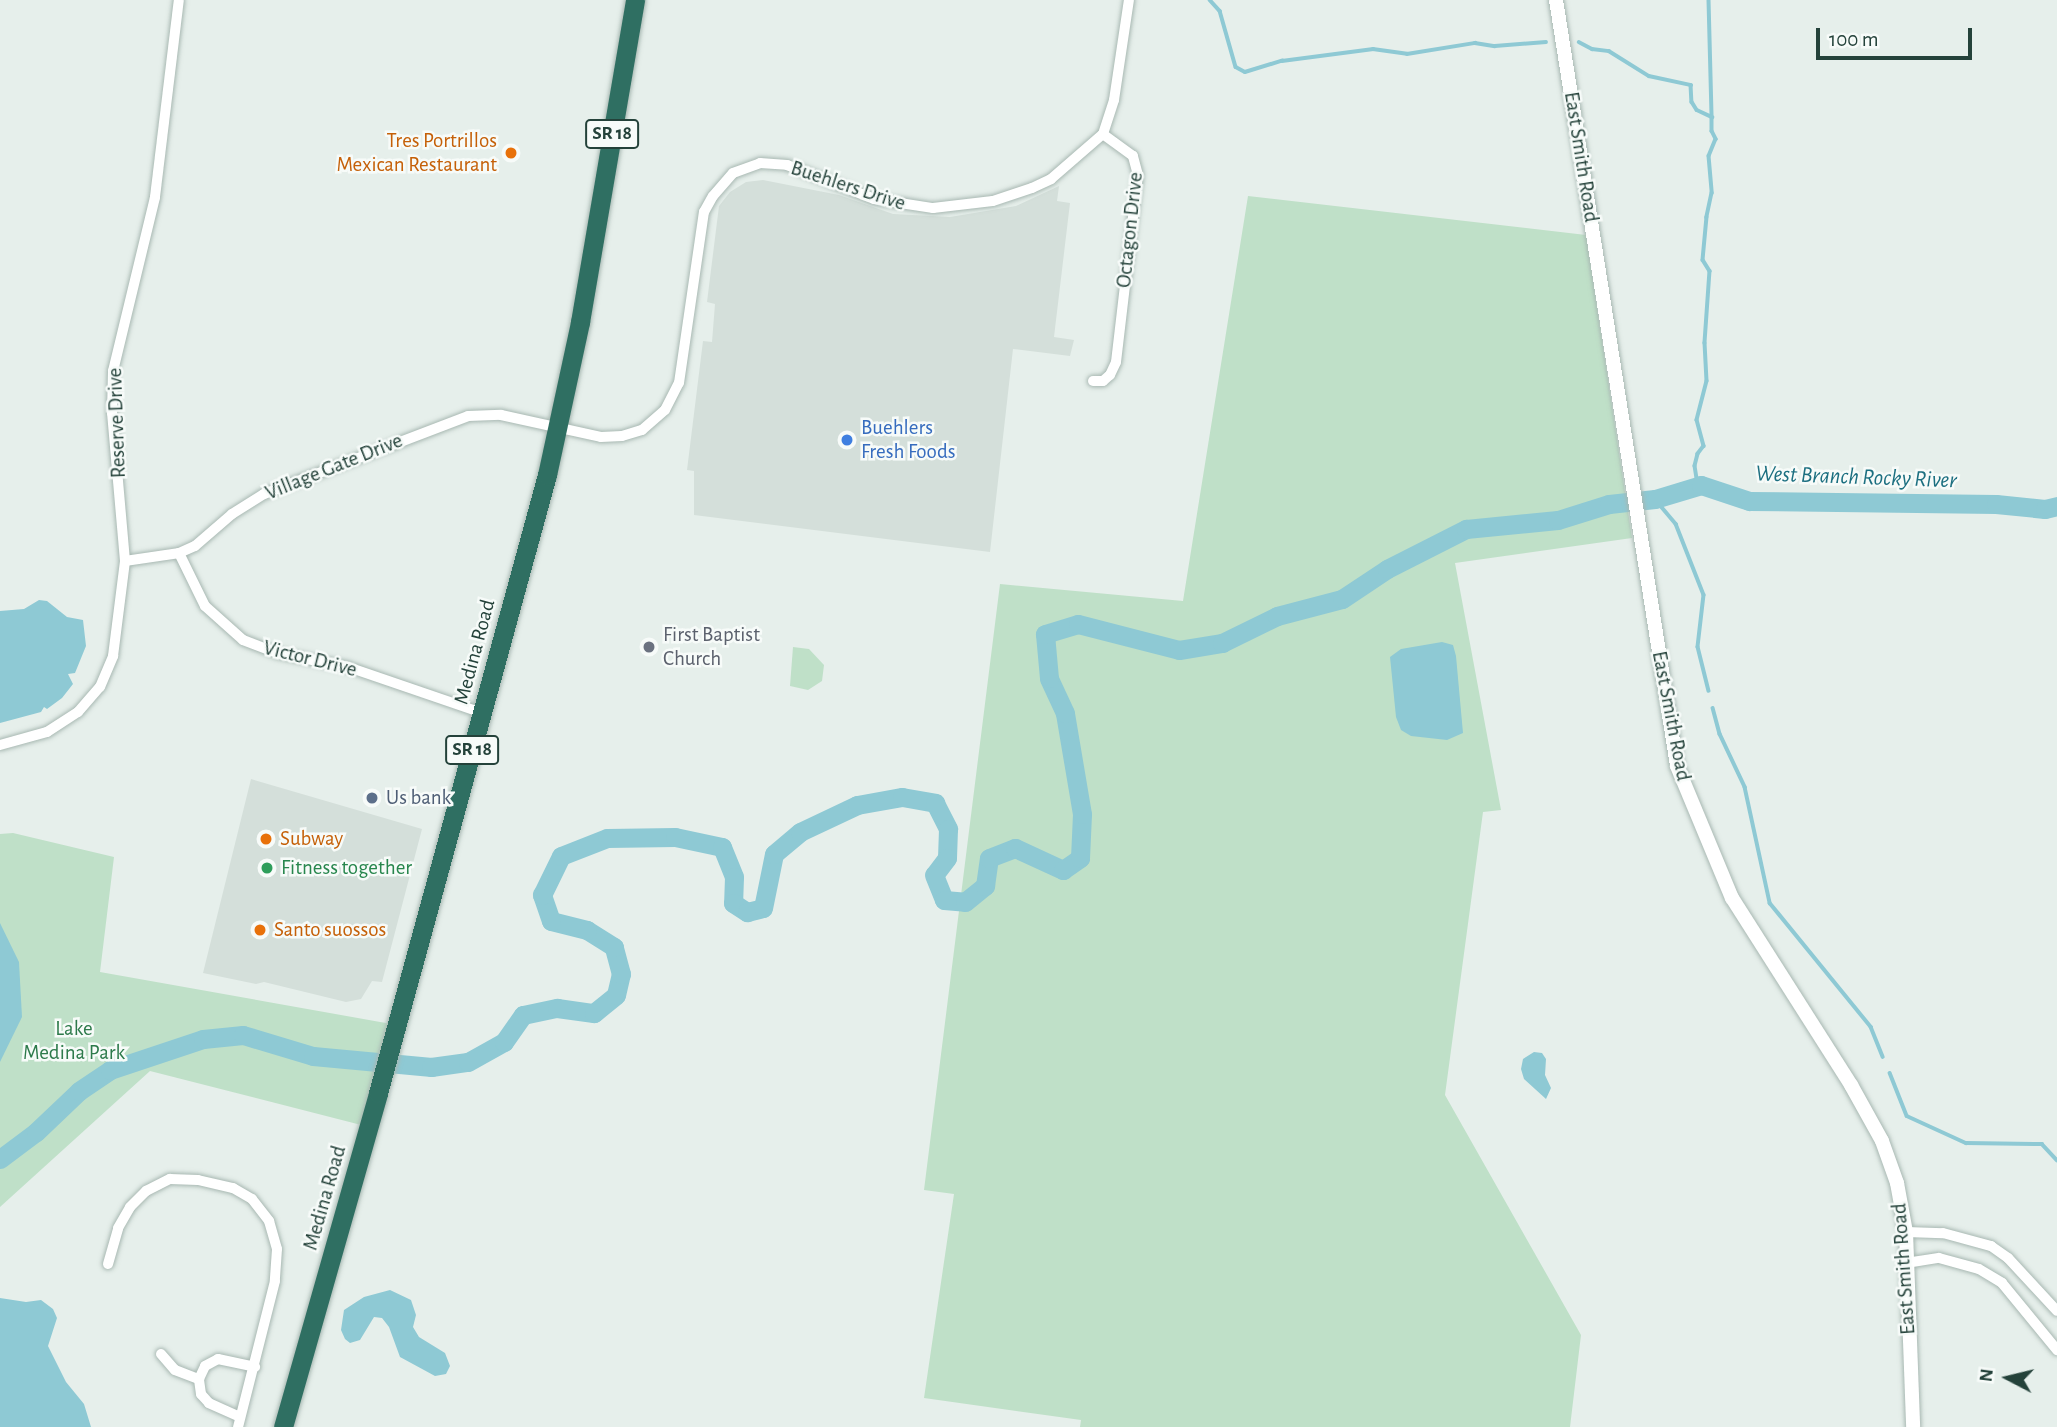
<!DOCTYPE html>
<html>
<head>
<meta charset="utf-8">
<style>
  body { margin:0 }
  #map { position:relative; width:2057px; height:1427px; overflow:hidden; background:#e6efeb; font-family:"Alegreya Sans",sans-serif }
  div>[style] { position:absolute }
  .built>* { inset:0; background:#d4dfda }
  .green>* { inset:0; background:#bfe0c8 }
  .water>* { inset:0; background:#8ec9d4 }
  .stream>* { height:3.5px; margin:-1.75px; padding:0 1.75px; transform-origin:1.75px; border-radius:1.75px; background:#8ec9d4 }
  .river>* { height:19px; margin:-9.5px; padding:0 9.5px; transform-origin:9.5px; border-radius:9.5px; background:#8ec9d4 }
  .roads { filter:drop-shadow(0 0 2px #a8b8b2) drop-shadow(0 0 2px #a8b8b2) }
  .street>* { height:10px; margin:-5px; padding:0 5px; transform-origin:5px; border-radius:5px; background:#fff }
  .secondary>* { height:14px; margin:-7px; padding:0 7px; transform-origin:7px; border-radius:7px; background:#fff }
  .highway>* { height:19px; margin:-9.5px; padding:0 9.5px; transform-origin:9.5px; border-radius:9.5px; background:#2f6f62 }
  .dots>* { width:19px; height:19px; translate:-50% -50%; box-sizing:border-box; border:4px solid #f7fbf9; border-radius:50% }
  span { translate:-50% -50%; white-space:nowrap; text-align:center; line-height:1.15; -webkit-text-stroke:5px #f7fbf9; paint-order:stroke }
  .shield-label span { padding:2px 5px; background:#f7fbf9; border:2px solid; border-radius:5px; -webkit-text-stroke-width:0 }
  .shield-label { font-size:19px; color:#24423a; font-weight:700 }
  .food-label { font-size:21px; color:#c56008 }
  .right { translate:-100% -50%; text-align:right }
  .left { translate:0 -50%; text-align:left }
  .street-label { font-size:21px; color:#24423a }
  .shop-label { font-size:21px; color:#366cbe }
  .worship-label { font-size:21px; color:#5b616d }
  .service-label { font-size:21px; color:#4e5e75 }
  .leisure-label { font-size:21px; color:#27864d }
  .park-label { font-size:21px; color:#2d7a4b }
  .water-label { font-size:23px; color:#1c6f80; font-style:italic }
  .north { position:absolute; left:1973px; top:1343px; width:70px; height:70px; -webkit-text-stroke:5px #f7fbf9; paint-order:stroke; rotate:277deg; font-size:19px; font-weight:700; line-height:28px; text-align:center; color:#24423a }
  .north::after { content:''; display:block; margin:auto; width:24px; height:32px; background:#24423a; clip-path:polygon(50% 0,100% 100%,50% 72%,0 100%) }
  .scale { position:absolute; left:1816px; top:28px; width:156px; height:32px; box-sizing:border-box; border:4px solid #24423a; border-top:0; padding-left:9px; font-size:21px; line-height:24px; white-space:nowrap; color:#24423a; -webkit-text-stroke:5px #f7fbf9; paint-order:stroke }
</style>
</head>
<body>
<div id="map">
  <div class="built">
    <i style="clip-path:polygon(763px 180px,839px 195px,893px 214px,950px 217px,1016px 206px,1059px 186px,1057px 201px,1070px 203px,1054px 337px,1074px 340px,1070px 356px,1013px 349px,990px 552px,694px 515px,694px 471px,687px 470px,703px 341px,712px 342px,715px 304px,707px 302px,719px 206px,730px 192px,746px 182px)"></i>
    <i style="clip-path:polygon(251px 779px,422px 829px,382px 982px,372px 981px,361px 999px,346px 1002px,264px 982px,256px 984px,203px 973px)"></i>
  </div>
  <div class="green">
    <i style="clip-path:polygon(1248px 196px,1586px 235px,1632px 538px,1455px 563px,1501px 810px,1483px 812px,1445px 1095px,1581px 1335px,1570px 1427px,1080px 1427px,1081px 1420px,924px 1398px,954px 1194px,924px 1190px,1000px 584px,1183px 601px)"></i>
    <i style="clip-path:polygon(793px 647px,809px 649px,824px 665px,822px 681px,808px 690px,790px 686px)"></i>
    <i style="clip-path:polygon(13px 833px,114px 857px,100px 972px,397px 1025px,369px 1127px,150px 1071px,0 1207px,0 834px)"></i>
  </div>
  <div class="water">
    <i style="clip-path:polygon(39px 600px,47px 601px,67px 617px,83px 620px,86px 646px,75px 673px,68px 674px,73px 684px,62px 698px,47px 709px,44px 707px,41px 712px,0 723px,0 611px,24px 609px)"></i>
    <i style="clip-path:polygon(1442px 642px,1453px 645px,1456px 656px,1463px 733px,1447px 740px,1411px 736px,1401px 730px,1396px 717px,1390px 657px,1401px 649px)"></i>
    <i style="clip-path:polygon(0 923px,19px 962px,22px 1017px,0 1062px)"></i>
    <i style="clip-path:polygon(1534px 1052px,1542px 1053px,1546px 1059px,1545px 1075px,1551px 1088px,1546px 1099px,1524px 1079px,1521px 1069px,1523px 1059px)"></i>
    <i style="clip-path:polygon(390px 1290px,411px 1300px,416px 1315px,413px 1327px,419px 1337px,445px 1353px,450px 1366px,446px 1374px,435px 1376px,400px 1357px,389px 1327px,382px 1318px,374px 1317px,360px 1340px,350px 1343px,345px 1339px,341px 1330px,344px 1310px,364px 1297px)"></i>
    <i style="clip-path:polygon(0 1298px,26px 1302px,41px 1300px,53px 1309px,57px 1318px,48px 1346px,66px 1382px,84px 1404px,91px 1427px,0 1427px)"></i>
  </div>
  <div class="stream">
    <i style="left:1210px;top:0;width:15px;rotate:48deg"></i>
    <i style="left:1220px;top:11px;width:58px;rotate:74.1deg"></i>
    <i style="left:1236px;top:67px;width:10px;rotate:29deg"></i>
    <i style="left:1245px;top:72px;width:39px;rotate:-17deg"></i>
    <i style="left:1282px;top:61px;width:92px;rotate:-7.5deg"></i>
    <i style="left:1373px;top:49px;width:34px;rotate:8deg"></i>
    <i style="left:1407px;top:54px;width:69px;rotate:-9.2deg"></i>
    <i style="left:1475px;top:43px;width:20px;rotate:9deg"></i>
    <i style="left:1495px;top:46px;width:51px;rotate:-4.5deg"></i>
    <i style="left:1709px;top:0;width:117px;rotate:88.5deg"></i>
    <i style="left:1579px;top:42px;width:15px;rotate:28deg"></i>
    <i style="left:1592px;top:49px;width:17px;rotate:7deg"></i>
    <i style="left:1609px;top:51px;width:47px;rotate:32deg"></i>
    <i style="left:1649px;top:76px;width:43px;rotate:12.1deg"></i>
    <i style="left:1691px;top:85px;width:17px;rotate:87deg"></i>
    <i style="left:1692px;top:102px;width:9px;rotate:58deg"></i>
    <i style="left:1697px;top:110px;width:17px;rotate:25deg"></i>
    <i style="left:1712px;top:117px;width:14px;rotate:90deg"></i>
    <i style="left:1712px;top:131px;width:9px;rotate:63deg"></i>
    <i style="left:1716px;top:139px;width:18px;rotate:112deg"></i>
    <i style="left:1709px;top:156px;width:37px;rotate:85deg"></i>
    <i style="left:1712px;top:193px;width:25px;rotate:102deg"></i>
    <i style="left:1707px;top:217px;width:43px;rotate:95.3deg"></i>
    <i style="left:1703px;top:260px;width:13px;rotate:58deg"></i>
    <i style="left:1710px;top:271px;width:72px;rotate:94deg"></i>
    <i style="left:1705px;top:343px;width:38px;rotate:87deg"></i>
    <i style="left:1707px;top:381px;width:40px;rotate:104.4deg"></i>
    <i style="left:1697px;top:420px;width:27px;rotate:75deg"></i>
    <i style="left:1704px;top:446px;width:10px;rotate:127deg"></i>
    <i style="left:1698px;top:454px;width:12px;rotate:104deg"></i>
    <i style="left:1695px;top:466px;width:20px;rotate:81deg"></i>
    <i style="left:1655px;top:499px;width:33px;rotate:50deg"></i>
    <i style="left:1676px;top:524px;width:76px;rotate:68.5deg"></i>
    <i style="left:1704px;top:595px;width:52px;rotate:96.6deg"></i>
    <i style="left:1698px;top:647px;width:45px;rotate:76deg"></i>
    <i style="left:1713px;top:708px;width:27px;rotate:75deg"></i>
    <i style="left:1720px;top:734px;width:59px;rotate:64.7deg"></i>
    <i style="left:1745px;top:787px;width:119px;rotate:77.8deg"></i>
    <i style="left:1770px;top:903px;width:160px;rotate:50.8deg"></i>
    <i style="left:1871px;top:1027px;width:32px;rotate:68deg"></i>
    <i style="left:1890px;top:1073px;width:46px;rotate:68.4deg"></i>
    <i style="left:1907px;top:1116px;width:65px;rotate:24.6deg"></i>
    <i style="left:1966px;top:1143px;width:76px;rotate:0.8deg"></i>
    <i style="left:2042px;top:1144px;width:22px;rotate:47deg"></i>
  </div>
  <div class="river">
    <i style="left:0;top:1159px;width:45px;rotate:-36.9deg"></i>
    <i style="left:36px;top:1132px;width:59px;rotate:-43.6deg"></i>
    <i style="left:79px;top:1091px;width:37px;rotate:-34deg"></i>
    <i style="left:110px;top:1070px;width:98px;rotate:-18.4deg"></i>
    <i style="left:203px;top:1039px;width:40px;rotate:-5.7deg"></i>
    <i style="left:243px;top:1035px;width:73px;rotate:16.7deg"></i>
    <i style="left:313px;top:1056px;width:119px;rotate:5.3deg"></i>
    <i style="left:431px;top:1067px;width:37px;rotate:-8deg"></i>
    <i style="left:468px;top:1062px;width:41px;rotate:-29.1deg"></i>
    <i style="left:504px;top:1042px;width:33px;rotate:-55deg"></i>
    <i style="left:523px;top:1015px;width:35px;rotate:-12deg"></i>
    <i style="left:557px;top:1008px;width:37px;rotate:8deg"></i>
    <i style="left:594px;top:1013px;width:28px;rotate:-39deg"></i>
    <i style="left:616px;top:995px;width:22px;rotate:-77deg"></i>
    <i style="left:621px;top:974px;width:28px;rotate:-105deg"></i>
    <i style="left:614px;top:947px;width:32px;rotate:-148deg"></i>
    <i style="left:587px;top:930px;width:37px;rotate:-166deg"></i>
    <i style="left:551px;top:921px;width:28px;rotate:-109deg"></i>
    <i style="left:542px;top:895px;width:43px;rotate:-64deg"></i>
    <i style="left:561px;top:856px;width:49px;rotate:-21.4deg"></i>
    <i style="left:607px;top:838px;width:68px;rotate:-0.8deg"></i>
    <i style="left:675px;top:837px;width:48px;rotate:12deg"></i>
    <i style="left:722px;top:847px;width:32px;rotate:68deg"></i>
    <i style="left:734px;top:877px;width:26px;rotate:92deg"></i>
    <i style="left:733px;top:903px;width:17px;rotate:33deg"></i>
    <i style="left:747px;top:912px;width:16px;rotate:-14deg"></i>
    <i style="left:763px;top:908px;width:55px;rotate:-78.5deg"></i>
    <i style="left:774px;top:854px;width:34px;rotate:-40deg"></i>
    <i style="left:800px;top:832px;width:63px;rotate:-25.3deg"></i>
    <i style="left:857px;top:805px;width:46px;rotate:-10.1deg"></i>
    <i style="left:902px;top:797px;width:34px;rotate:10deg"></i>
    <i style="left:935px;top:803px;width:29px;rotate:63deg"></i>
    <i style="left:948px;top:829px;width:29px;rotate:92deg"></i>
    <i style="left:947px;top:858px;width:21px;rotate:127deg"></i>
    <i style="left:934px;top:875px;width:27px;rotate:68deg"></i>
    <i style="left:944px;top:900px;width:21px;rotate:5deg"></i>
    <i style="left:965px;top:902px;width:26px;rotate:-39deg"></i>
    <i style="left:985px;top:886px;width:28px;rotate:-82deg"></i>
    <i style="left:989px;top:858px;width:28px;rotate:-21deg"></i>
    <i style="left:1015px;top:848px;width:53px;rotate:24.6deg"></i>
    <i style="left:1063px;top:870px;width:21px;rotate:-35deg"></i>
    <i style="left:1080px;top:858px;width:44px;rotate:-87.4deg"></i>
    <i style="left:1082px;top:814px;width:102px;rotate:-99.6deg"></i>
    <i style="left:1065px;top:713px;width:38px;rotate:-115deg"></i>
    <i style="left:1049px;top:678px;width:44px;rotate:-95.2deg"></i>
    <i style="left:1045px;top:634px;width:34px;rotate:-17deg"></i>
    <i style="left:1078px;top:624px;width:104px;rotate:14.4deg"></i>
    <i style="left:1179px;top:650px;width:44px;rotate:-9.2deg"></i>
    <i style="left:1222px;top:643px;width:61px;rotate:-26.1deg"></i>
    <i style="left:1277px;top:616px;width:67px;rotate:-14.7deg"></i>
    <i style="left:1342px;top:599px;width:54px;rotate:-33.7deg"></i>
    <i style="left:1387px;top:569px;width:89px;rotate:-26.9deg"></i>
    <i style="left:1466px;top:529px;width:92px;rotate:-5.6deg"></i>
    <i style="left:1558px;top:520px;width:53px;rotate:-17.4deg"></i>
    <i style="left:1609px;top:504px;width:46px;rotate:-6.2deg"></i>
    <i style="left:1655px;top:499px;width:48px;rotate:-16.9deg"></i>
    <i style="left:1701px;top:485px;width:51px;rotate:18.4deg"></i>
    <i style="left:1749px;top:501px;width:247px;rotate:0.7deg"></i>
    <i style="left:1996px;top:504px;width:49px;rotate:5.8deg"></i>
    <i style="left:2045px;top:509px;width:12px;rotate:-14deg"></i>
  </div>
  <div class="roads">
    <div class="street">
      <i style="left:1093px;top:381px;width:10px"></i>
      <i style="left:1103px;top:381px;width:9px;rotate:-41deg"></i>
      <i style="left:1110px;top:375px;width:14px;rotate:-65deg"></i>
      <i style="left:1116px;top:362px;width:188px;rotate:-83.3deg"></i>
      <i style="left:1138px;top:175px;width:20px;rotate:-105deg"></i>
      <i style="left:1133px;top:156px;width:37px;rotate:-144deg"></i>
      <i style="left:179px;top:553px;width:59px;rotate:63.9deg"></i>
      <i style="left:205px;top:606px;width:51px;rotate:41.8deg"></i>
      <i style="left:243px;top:640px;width:36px;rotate:21deg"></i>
      <i style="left:277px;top:653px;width:72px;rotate:11.2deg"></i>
      <i style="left:348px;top:667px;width:142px;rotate:18.9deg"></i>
      <i style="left:125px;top:561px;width:55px;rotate:-8.4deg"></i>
      <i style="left:179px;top:553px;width:17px;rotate:-24deg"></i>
      <i style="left:195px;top:546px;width:49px;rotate:-40.9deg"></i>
      <i style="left:232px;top:514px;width:38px;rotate:-32deg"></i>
      <i style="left:264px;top:494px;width:218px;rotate:-20.9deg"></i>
      <i style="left:468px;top:416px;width:33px;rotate:-2deg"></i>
      <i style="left:501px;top:415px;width:102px;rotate:12.4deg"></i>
      <i style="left:601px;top:437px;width:21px;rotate:-3deg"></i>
      <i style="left:622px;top:436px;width:21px;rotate:-17deg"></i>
      <i style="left:642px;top:430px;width:30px;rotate:-41deg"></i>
      <i style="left:665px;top:410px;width:30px;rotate:-63deg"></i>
      <i style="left:679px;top:383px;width:173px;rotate:-81.7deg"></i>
      <i style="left:704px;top:212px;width:18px;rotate:-61deg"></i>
      <i style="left:713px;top:196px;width:30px;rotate:-49deg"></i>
      <i style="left:733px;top:173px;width:29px;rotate:-20deg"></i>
      <i style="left:760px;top:163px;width:27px;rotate:4deg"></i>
      <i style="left:787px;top:165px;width:93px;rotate:21.3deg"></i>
      <i style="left:874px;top:199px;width:60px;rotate:8.7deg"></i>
      <i style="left:933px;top:208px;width:60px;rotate:-6.7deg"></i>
      <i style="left:993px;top:201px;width:41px;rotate:-18.4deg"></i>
      <i style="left:1032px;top:188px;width:21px;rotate:-25deg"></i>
      <i style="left:1051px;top:179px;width:69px;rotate:-40.9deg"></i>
      <i style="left:1103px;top:134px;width:36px;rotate:-72deg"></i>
      <i style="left:1114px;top:100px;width:101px;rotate:-81.5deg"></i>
      <i style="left:0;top:745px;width:49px;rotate:-15.5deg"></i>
      <i style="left:47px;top:732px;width:37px;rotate:-33deg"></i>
      <i style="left:78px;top:712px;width:33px;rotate:-49deg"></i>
      <i style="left:100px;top:687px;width:34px;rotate:-67deg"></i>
      <i style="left:113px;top:656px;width:96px;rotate:-82.8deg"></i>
      <i style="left:125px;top:561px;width:149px;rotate:-95deg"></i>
      <i style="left:112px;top:413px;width:42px;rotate:-88.6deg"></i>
      <i style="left:113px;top:371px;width:179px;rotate:-76.4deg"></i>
      <i style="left:155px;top:197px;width:198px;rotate:-83.1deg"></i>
      <i style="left:1906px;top:1232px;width:37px;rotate:2deg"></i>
      <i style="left:1943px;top:1233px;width:50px;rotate:15.2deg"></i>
      <i style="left:1991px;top:1246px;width:21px;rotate:35deg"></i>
      <i style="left:2008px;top:1258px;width:72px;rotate:47.2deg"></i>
      <i style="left:1906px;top:1263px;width:33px;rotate:-9deg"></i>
      <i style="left:1939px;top:1258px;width:41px;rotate:15.4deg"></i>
      <i style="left:1979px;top:1269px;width:27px;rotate:31deg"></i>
      <i style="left:2002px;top:1283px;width:87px;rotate:50.6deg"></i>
      <i style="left:108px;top:1264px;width:37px;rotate:-74deg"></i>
      <i style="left:118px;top:1228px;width:24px;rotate:-60deg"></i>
      <i style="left:130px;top:1207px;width:23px;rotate:-45deg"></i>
      <i style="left:146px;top:1191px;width:27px;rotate:-27deg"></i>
      <i style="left:170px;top:1179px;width:28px;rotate:2deg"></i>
      <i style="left:198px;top:1180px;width:36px;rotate:13deg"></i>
      <i style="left:233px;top:1188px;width:22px;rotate:30deg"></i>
      <i style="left:252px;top:1199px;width:28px;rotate:52deg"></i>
      <i style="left:269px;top:1221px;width:29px;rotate:74deg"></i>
      <i style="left:277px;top:1249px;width:32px;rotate:94deg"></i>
      <i style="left:275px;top:1281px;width:151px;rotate:104.2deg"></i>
      <i style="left:161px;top:1354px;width:21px;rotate:49deg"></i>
      <i style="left:175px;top:1370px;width:26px;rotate:21deg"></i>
      <i style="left:240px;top:1417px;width:34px;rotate:-156deg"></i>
      <i style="left:209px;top:1403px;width:12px;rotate:-132deg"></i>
      <i style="left:201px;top:1394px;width:15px;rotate:-98deg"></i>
      <i style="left:199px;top:1379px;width:14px;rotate:-65deg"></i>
      <i style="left:205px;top:1366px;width:15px;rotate:-28deg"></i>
      <i style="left:218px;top:1359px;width:38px;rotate:12deg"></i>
    </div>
    <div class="secondary">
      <i style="left:1556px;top:0;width:775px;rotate:81.02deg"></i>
      <i style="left:1677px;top:766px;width:143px;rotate:67.4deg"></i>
      <i style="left:1732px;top:898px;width:222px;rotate:57.5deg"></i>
      <i style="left:1851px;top:1085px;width:64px;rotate:61deg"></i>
      <i style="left:1882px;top:1141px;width:45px;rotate:70.3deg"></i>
      <i style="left:1897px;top:1183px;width:50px;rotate:79.6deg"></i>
      <i style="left:1906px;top:1232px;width:195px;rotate:87.9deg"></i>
    </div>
    <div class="highway">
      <i style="left:283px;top:1427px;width:347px;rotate:-74.1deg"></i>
      <i style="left:378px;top:1093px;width:641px;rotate:-74.71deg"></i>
      <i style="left:547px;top:475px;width:157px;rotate:-77.8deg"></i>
      <i style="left:580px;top:322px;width:327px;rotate:-80.3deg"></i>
    </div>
  </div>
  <div class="dots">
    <i style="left:511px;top:153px;background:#e8710a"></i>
    <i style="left:847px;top:440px;background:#3f7fe0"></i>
    <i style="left:649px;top:647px;background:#6b7280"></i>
    <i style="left:372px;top:798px;background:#5c6f8a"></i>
    <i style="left:266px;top:839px;background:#e8710a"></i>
    <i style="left:267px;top:868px;background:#2e9e5b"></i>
    <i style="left:260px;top:930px;background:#e8710a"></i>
  </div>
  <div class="shield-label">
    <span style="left:612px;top:134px">SR 18</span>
    <span style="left:472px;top:750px">SR 18</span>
  </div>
  <div class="food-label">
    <span class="right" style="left:497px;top:153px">Tres Portrillos<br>Mexican Restaurant</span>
    <span class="left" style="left:280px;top:839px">Subway</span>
    <span class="left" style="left:274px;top:930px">Santo suossos</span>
  </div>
  <div class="street-label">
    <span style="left:1581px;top:157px;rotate:81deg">East Smith Road</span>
    <span style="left:848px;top:186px;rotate:18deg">Buehlers Drive</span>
    <span style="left:1130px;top:230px;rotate:-84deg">Octagon Drive</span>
    <span style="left:117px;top:423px;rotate:-92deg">Reserve Drive</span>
    <span style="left:334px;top:467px;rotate:-22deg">Village Gate Drive</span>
    <span style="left:475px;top:652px;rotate:-75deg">Medina Road</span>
    <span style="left:310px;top:659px;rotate:14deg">Victor Drive</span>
    <span style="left:1671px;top:716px;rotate:79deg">East Smith Road</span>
    <span style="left:325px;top:1198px;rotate:-74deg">Medina Road</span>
    <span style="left:1904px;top:1269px;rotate:-94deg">East Smith Road</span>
  </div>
  <div class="shop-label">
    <span class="left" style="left:861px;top:440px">Buehlers<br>Fresh Foods</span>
  </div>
  <div class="worship-label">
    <span class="left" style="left:663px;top:647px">First Baptist<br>Church</span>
  </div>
  <div class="service-label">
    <span class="left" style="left:386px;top:798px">Us bank</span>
  </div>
  <div class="leisure-label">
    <span class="left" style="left:281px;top:868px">Fitness together</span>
  </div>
  <div class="park-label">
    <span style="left:74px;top:1041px">Lake<br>Medina Park</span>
  </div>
  <div class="water-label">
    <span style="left:1856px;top:478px;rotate:2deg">West Branch Rocky River</span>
  </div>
  <div class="north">N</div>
  <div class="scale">100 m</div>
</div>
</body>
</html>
